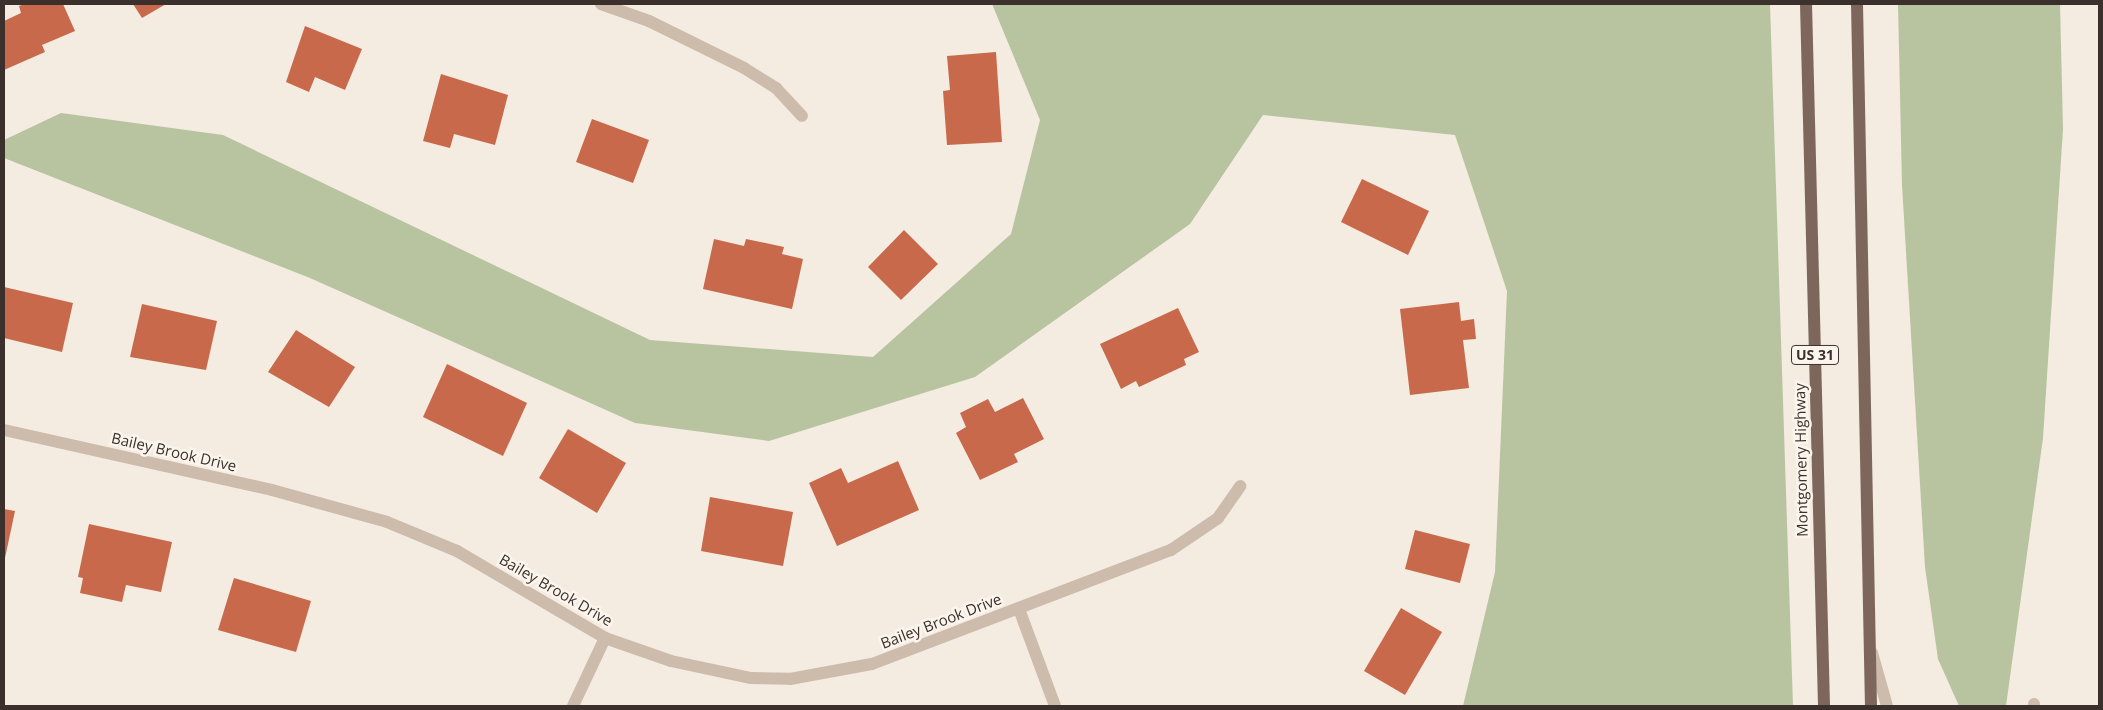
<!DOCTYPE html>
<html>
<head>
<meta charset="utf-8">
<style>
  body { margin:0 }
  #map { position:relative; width:2103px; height:710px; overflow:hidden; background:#f4ebe1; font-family:"Open Sans",sans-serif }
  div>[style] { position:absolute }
  .green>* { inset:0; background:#b8c4a0 }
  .building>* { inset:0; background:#c8694b }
  .minor>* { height:12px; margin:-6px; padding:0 6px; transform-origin:6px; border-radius:6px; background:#cdbbac }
  .major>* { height:12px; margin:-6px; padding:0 6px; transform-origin:6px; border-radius:6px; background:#7d675c }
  span { translate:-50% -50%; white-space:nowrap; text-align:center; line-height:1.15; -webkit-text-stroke:5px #fbf5ee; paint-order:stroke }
  .shield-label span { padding:1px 4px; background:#fbf5ee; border:1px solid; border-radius:4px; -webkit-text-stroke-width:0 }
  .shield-label { font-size:14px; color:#3b302b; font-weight:700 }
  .street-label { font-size:15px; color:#3b302b }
  .frame { position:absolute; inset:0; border:5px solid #3b302b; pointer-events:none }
</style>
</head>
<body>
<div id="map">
  <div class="green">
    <i style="clip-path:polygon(992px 4px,1770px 4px,1793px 706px,1463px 706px,1495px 572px,1507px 291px,1455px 135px,1263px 115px,1190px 224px,975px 377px,769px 441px,635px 423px,310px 278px,4px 158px,4px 140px,61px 113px,223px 135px,650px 340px,873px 357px,1011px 234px,1040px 120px)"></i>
    <i style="clip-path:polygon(1898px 4px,2060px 4px,2063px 129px,2043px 438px,2006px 706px,1959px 706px,1938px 659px,1925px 567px,1902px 185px)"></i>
  </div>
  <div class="building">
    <i style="clip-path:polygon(24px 4px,63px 4px,75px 31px,42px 45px,45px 52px,4px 70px,4px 21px,21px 13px,19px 6px)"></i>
    <i style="clip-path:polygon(133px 4px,166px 4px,142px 18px)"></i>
    <i style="clip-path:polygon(305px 26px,362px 49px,345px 90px,315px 77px,309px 92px,286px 82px)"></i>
    <i style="clip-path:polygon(996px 52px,1002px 142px,947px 145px,943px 91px,950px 90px,947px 56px)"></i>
    <i style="clip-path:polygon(441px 74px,508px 95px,495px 145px,454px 134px,450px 148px,423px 141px)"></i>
    <i style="clip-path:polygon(592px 119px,649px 140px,633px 183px,576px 162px)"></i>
    <i style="clip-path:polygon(1362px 179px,1429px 211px,1408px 255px,1341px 222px)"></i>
    <i style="clip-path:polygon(904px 230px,938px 264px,901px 300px,868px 267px)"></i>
    <i style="clip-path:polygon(714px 239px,744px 246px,746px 239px,784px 247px,782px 254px,803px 259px,792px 309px,703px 289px)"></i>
    <i style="clip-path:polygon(4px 287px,73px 303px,62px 352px,4px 338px)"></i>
    <i style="clip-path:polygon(1459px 302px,1461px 321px,1474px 319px,1476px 339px,1463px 340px,1469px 388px,1410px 395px,1400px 309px)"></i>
    <i style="clip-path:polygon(142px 304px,217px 321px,206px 370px,130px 357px)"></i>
    <i style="clip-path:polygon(1178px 308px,1199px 352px,1184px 359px,1186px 365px,1139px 387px,1136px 381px,1121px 389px,1100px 344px)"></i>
    <i style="clip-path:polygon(296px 330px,355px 367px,329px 407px,268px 372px)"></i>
    <i style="clip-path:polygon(447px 364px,527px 403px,503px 456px,423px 417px)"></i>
    <i style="clip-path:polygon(1023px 398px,1044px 439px,1014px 454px,1018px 462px,980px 480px,956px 433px,966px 427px,960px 413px,988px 399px,995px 412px)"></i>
    <i style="clip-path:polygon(568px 429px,626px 463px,597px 513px,539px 478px)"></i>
    <i style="clip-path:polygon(898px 461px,919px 510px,837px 546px,809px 483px,841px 468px,848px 483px)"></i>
    <i style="clip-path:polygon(710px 497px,793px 512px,783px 566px,701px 551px)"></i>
    <i style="clip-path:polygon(4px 509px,15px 511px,5px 558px,4px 558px)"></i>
    <i style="clip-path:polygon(89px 524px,172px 542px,161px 592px,126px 585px,122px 602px,80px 593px,83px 578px,78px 577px)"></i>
    <i style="clip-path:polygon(1415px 530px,1470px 544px,1460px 583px,1405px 569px)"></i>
    <i style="clip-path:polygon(234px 578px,311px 601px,296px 652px,218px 630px)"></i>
    <i style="clip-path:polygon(1401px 608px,1442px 632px,1405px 695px,1364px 671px)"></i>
  </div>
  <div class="minor">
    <i style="left:601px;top:4px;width:51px;rotate:19.5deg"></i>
    <i style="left:649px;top:21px;width:106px;rotate:26.3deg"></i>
    <i style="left:744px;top:68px;width:38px;rotate:32deg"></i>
    <i style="left:776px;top:88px;width:38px;rotate:47deg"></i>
    <i style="left:4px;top:430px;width:275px;rotate:12.6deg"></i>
    <i style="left:272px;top:490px;width:119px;rotate:15.5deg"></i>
    <i style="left:387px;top:522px;width:76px;rotate:22.5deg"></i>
    <i style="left:457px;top:551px;width:172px;rotate:30.4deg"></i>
    <i style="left:605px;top:638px;width:70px;rotate:19.2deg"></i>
    <i style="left:671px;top:661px;width:82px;rotate:12deg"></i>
    <i style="left:751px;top:678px;width:39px;rotate:1deg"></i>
    <i style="left:790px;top:679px;width:83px;rotate:-10.4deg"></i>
    <i style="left:872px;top:664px;width:320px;rotate:-20.9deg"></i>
    <i style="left:1171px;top:550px;width:57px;rotate:-34.2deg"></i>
    <i style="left:1218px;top:518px;width:39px;rotate:-55deg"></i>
    <i style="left:1019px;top:609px;width:103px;rotate:69.6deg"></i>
    <i style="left:1872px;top:653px;width:55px;rotate:74.2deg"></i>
    <i style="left:2034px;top:704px;width:2px;rotate:90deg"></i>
    <i style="left:573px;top:706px;width:75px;rotate:-64.8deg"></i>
  </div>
  <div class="major">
    <i style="left:1806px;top:4px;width:702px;rotate:88.53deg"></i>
    <i style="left:1857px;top:4px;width:702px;rotate:88.86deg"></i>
  </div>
  <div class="shield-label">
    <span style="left:1815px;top:355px">US 31</span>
  </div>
  <div class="street-label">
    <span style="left:174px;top:452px;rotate:13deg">Bailey Brook Drive</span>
    <span style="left:1801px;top:460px;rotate:-91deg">Montgomery Highway</span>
    <span style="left:556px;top:590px;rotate:30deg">Bailey Brook Drive</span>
    <span style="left:941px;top:621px;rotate:-21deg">Bailey Brook Drive</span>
  </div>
  <div class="frame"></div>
</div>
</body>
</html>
